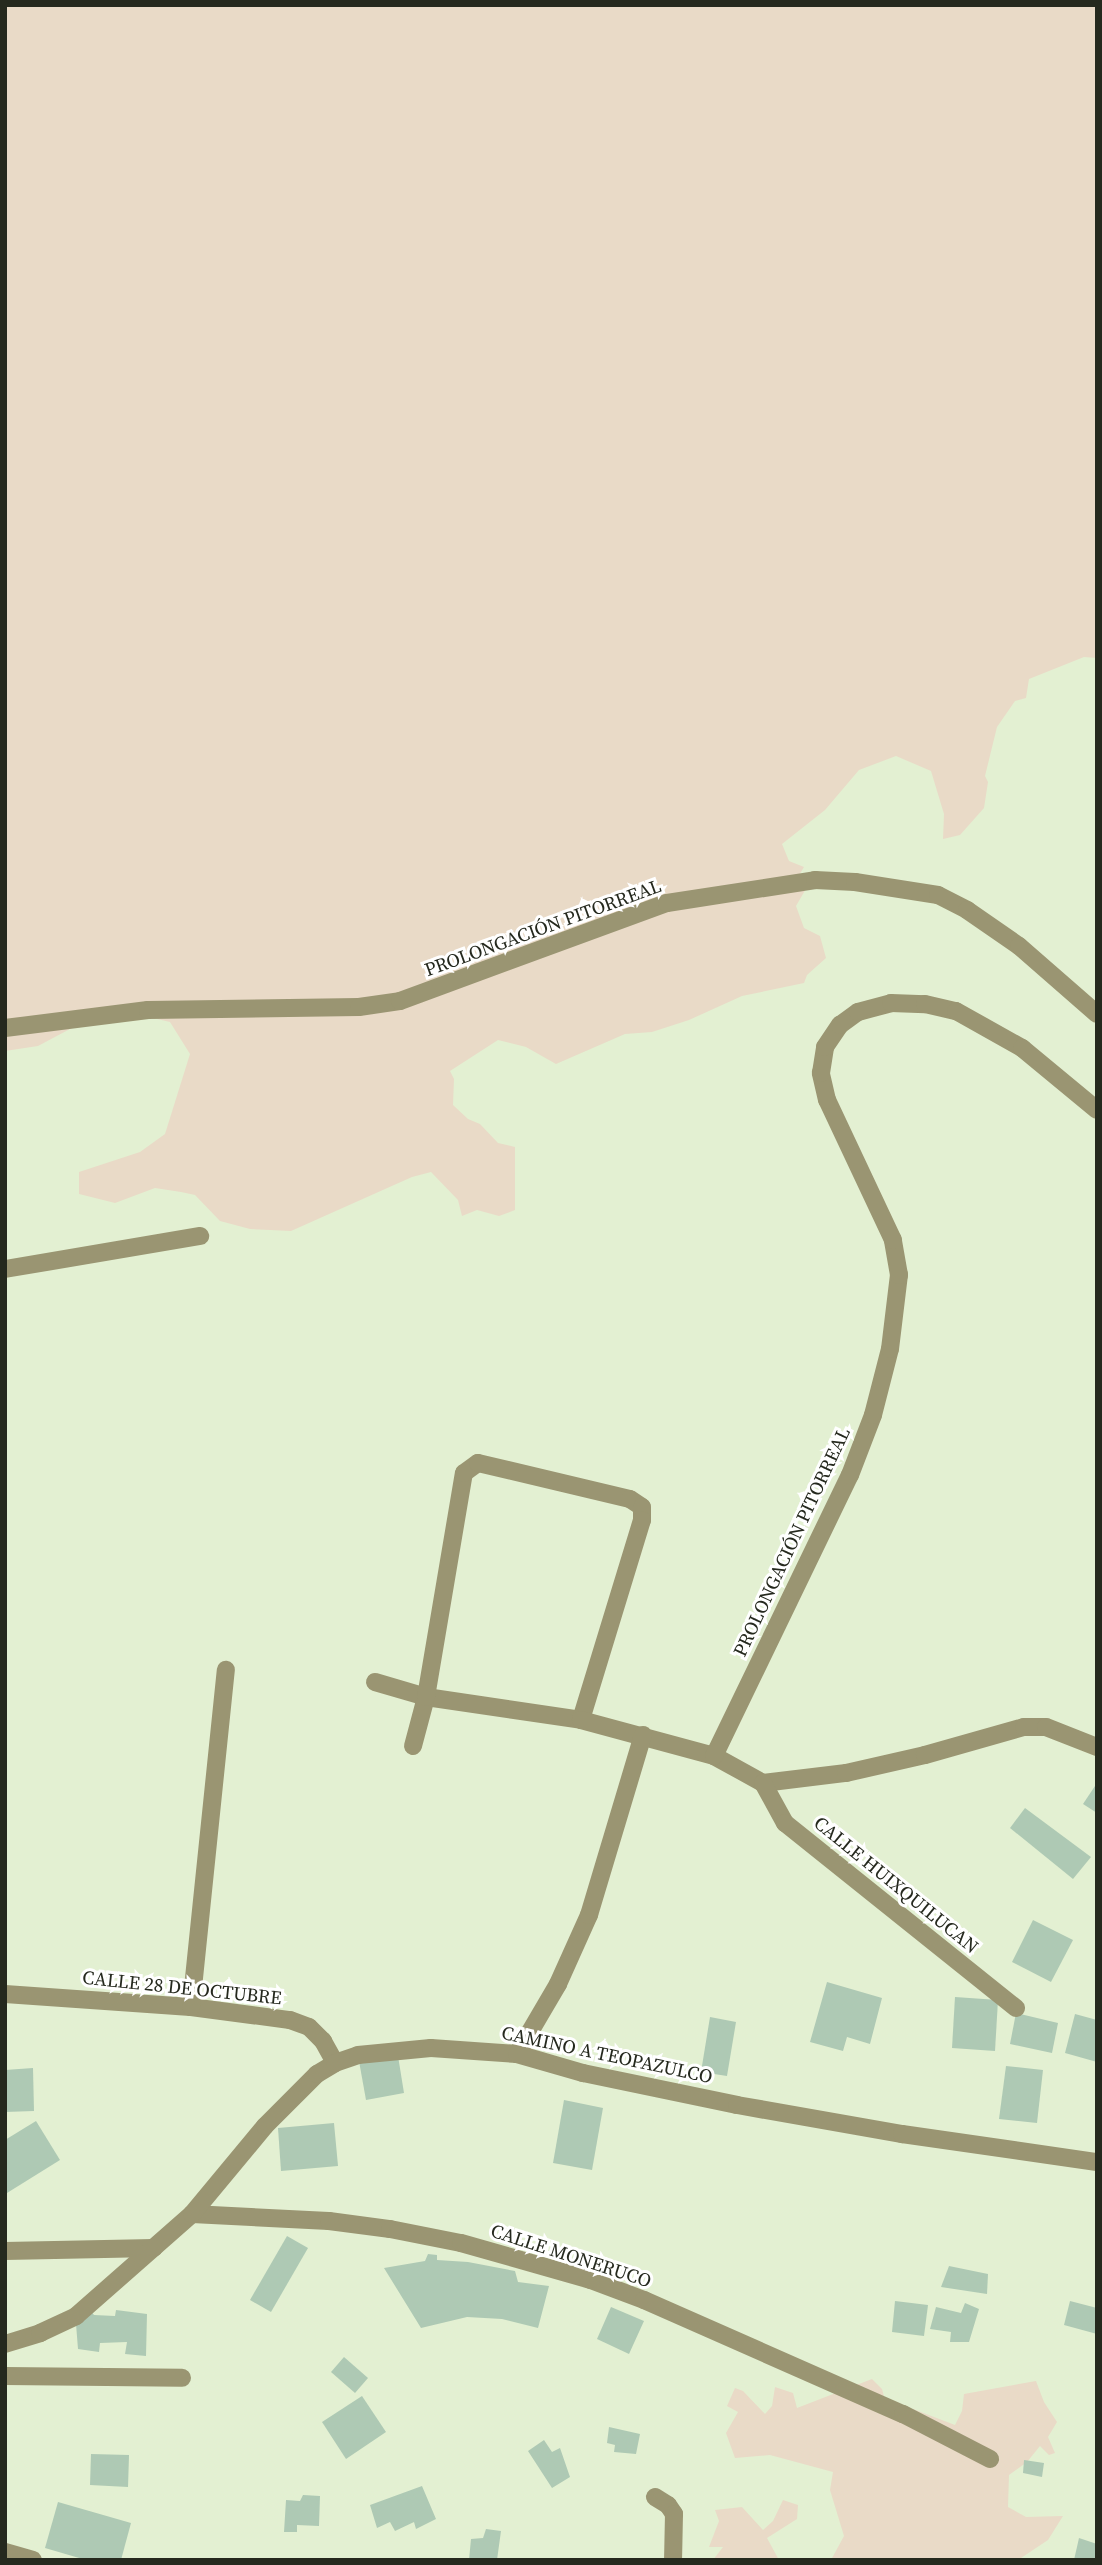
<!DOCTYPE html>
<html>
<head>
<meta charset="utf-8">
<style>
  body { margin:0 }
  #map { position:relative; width:1102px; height:2565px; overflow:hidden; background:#e3f0d2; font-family:"Source Serif 4",serif }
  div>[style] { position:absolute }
  .green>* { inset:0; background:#e9dac7 }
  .building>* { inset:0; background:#aec9b4 }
  .minor>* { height:18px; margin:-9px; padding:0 9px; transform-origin:9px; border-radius:9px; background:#9a9572 }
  span { translate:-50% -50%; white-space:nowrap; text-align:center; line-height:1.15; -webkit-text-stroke:6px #fff; paint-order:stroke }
  .street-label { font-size:19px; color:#25291e }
  .frame { position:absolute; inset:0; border:7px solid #25291e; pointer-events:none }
</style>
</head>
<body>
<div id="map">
  <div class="green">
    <i style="clip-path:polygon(5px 5px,1097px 5px,1097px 658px,1084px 657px,1029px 679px,1026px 698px,1015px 701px,997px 727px,985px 776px,988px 782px,984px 808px,960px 835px,943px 839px,944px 814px,931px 771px,896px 756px,859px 770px,825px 810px,782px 844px,789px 861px,804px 867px,795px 882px,807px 887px,796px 906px,804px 928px,820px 936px,826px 958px,807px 975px,804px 983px,742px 996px,689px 1020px,652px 1032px,625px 1034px,556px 1064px,526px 1047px,498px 1040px,450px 1071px,454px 1079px,453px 1105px,468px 1119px,480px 1124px,498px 1143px,515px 1147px,515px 1210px,499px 1216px,477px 1210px,462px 1216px,458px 1200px,431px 1172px,412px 1177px,291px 1231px,250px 1229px,220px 1221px,195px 1195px,181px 1192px,155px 1188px,115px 1203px,79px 1194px,79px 1172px,140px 1152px,165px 1134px,190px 1054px,170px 1022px,153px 1018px,85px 1021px,38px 1046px,5px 1051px)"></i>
    <i style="clip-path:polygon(872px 2379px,882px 2389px,888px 2411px,913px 2409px,955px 2425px,962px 2411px,964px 2394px,1036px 2381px,1044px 2402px,1057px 2422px,1048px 2437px,1055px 2453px,1049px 2455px,1040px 2446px,1027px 2462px,1009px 2475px,1008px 2507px,1026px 2517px,1063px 2516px,1048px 2540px,1018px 2560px,831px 2560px,844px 2536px,830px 2490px,833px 2472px,770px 2455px,735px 2458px,726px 2433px,738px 2412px,727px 2406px,735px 2388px,743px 2391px,765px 2414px,772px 2406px,775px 2387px,793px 2393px,797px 2408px)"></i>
    <i style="clip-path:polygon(783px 2500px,798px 2505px,797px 2519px,767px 2538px,779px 2560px,713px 2560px,723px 2547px,709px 2547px,719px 2521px,715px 2510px,742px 2507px,763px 2530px,773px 2521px)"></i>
  </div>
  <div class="building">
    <i style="clip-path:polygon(1097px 1783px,1097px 1813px,1083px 1804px)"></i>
    <i style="clip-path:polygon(1025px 1808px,1091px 1857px,1073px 1879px,1010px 1828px)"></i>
    <i style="clip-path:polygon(1033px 1920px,1073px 1940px,1051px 1982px,1012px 1962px)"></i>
    <i style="clip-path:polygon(827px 1982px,882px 1998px,870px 2044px,847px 2037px,843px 2051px,810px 2042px)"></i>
    <i style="clip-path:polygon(955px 1997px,998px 2000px,995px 2051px,952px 2048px)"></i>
    <i style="clip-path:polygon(1016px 2013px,1058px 2023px,1052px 2053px,1010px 2044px)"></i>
    <i style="clip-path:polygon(1075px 2014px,1097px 2020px,1097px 2062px,1065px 2053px)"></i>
    <i style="clip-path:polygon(710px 2017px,736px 2022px,727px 2076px,701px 2072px)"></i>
    <i style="clip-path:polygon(398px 2056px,404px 2093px,366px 2100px,359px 2061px)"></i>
    <i style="clip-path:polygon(1006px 2066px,1043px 2070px,1037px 2123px,999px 2119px)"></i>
    <i style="clip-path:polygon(33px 2068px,34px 2111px,5px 2112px,5px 2070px)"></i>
    <i style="clip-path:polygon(564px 2100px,603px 2108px,592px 2170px,553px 2163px)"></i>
    <i style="clip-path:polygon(36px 2121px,60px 2160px,7px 2193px,5px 2140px)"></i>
    <i style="clip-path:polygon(334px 2123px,338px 2166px,281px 2171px,278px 2128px)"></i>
    <i style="clip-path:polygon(287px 2236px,308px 2248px,271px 2312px,250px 2300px)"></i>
    <i style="clip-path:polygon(428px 2254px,437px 2255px,437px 2260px,468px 2262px,515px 2271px,518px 2282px,549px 2286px,538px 2328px,502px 2319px,467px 2317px,421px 2328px,384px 2268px,425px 2261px)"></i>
    <i style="clip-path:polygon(949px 2266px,988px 2274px,987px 2294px,941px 2287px)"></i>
    <i style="clip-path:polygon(895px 2301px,928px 2305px,924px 2336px,892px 2332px)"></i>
    <i style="clip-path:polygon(1070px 2301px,1097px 2308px,1097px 2334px,1064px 2325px)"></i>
    <i style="clip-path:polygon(965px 2303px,979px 2309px,969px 2342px,950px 2342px,951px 2332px,930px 2329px,936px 2307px,961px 2313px)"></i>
    <i style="clip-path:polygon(611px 2307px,644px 2321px,629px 2354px,597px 2339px)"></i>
    <i style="clip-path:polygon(90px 2310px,94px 2315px,115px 2316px,116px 2310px,147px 2314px,146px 2356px,125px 2354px,127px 2342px,100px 2343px,99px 2352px,78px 2349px,76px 2324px)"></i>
    <i style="clip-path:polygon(344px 2357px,368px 2378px,355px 2393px,331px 2372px)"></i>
    <i style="clip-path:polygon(362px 2396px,386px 2432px,346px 2459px,322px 2422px)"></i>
    <i style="clip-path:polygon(609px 2427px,640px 2434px,636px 2454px,614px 2452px,615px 2445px,607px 2443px)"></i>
    <i style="clip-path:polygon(544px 2440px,552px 2452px,560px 2448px,570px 2477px,552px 2488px,528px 2451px)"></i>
    <i style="clip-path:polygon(91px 2454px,129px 2455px,128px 2487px,90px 2485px)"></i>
    <i style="clip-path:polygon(1024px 2460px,1044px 2463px,1042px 2477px,1023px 2473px)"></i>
    <i style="clip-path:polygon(422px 2486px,436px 2519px,416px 2529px,414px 2522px,395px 2531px,390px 2522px,377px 2528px,370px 2505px)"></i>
    <i style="clip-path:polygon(303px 2495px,320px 2496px,319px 2526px,297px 2525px,297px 2532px,284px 2532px,286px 2500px,300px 2501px)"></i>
    <i style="clip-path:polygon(58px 2502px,131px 2523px,121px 2560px,86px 2560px,45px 2548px)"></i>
    <i style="clip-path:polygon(486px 2529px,501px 2531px,497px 2560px,469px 2560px,471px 2539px,483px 2538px)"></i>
    <i style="clip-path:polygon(1079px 2538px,1097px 2544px,1097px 2560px,1074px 2560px)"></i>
  </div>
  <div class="minor">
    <i style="left:5px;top:1028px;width:144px;rotate:-7.2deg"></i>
    <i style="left:148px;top:1010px;width:211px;rotate:-0.8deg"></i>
    <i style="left:359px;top:1007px;width:41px;rotate:-8.3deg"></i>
    <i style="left:400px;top:1001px;width:284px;rotate:-20.2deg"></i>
    <i style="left:667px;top:903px;width:150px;rotate:-8.8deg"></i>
    <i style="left:815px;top:880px;width:40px;rotate:2.9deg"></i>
    <i style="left:855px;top:882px;width:84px;rotate:8.9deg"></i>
    <i style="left:938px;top:895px;width:33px;rotate:27deg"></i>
    <i style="left:967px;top:910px;width:63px;rotate:34.7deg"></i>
    <i style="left:1019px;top:946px;width:103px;rotate:41.1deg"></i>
    <i style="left:5px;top:1269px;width:198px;rotate:-9.6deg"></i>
    <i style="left:375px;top:1682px;width:53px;rotate:16.4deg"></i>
    <i style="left:426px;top:1697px;width:157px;rotate:8.4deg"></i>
    <i style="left:413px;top:1746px;width:51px;rotate:-75.1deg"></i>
    <i style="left:426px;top:1697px;width:227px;rotate:-80.4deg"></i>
    <i style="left:464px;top:1473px;width:17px;rotate:-36deg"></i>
    <i style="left:478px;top:1463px;width:156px;rotate:13.3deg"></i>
    <i style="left:630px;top:1499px;width:14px;rotate:34deg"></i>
    <i style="left:642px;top:1507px;width:13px;rotate:90deg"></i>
    <i style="left:642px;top:1520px;width:209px;rotate:107deg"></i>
    <i style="left:581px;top:1720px;width:138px;rotate:15.1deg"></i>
    <i style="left:714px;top:1756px;width:56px;rotate:28.9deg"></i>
    <i style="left:763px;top:1783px;width:84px;rotate:-6.9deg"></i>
    <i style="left:846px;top:1773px;width:81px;rotate:-12.8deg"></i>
    <i style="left:925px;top:1755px;width:103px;rotate:-15.8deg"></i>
    <i style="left:1024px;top:1727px;width:22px"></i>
    <i style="left:1046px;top:1727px;width:55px;rotate:21.4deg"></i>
    <i style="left:714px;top:1756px;width:312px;rotate:-64.2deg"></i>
    <i style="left:850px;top:1475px;width:64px;rotate:-69deg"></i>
    <i style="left:873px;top:1415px;width:68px;rotate:-75.6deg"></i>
    <i style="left:890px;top:1349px;width:75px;rotate:-83.1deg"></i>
    <i style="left:899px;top:1275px;width:36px;rotate:-100deg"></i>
    <i style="left:893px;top:1240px;width:155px;rotate:-115.2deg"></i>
    <i style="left:827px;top:1100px;width:28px;rotate:-103deg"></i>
    <i style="left:821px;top:1073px;width:26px;rotate:-81deg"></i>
    <i style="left:825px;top:1047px;width:27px;rotate:-56deg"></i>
    <i style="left:840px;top:1025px;width:22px;rotate:-36deg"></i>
    <i style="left:858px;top:1012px;width:34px;rotate:-15deg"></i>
    <i style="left:891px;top:1003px;width:34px;rotate:2deg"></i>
    <i style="left:925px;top:1004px;width:32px;rotate:13deg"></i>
    <i style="left:956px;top:1011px;width:76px;rotate:29.3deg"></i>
    <i style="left:1022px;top:1048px;width:97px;rotate:39.6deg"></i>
    <i style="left:763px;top:1783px;width:46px;rotate:61.2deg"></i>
    <i style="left:785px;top:1823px;width:296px;rotate:38.7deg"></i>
    <i style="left:5px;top:1994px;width:186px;rotate:4deg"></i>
    <i style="left:191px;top:2007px;width:100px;rotate:7.5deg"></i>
    <i style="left:290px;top:2020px;width:20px;rotate:20deg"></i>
    <i style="left:309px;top:2027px;width:20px;rotate:45deg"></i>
    <i style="left:323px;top:2041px;width:25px;rotate:61deg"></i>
    <i style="left:191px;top:2007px;width:339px;rotate:-84.1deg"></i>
    <i style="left:517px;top:2054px;width:81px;rotate:-59.6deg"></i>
    <i style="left:558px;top:1984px;width:76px;rotate:-65.8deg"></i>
    <i style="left:589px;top:1915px;width:188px;rotate:-73.3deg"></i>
    <i style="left:192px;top:2214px;width:137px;rotate:2.9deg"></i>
    <i style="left:329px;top:2221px;width:62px;rotate:7.5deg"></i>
    <i style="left:390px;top:2229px;width:72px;rotate:11.2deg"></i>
    <i style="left:461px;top:2243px;width:135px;rotate:15.9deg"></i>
    <i style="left:591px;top:2280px;width:57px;rotate:20.7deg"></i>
    <i style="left:644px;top:2300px;width:283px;rotate:23.8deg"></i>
    <i style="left:903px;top:2414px;width:98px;rotate:27.3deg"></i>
    <i style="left:5px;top:2251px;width:149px;rotate:-1.2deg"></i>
    <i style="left:5px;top:2344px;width:37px;rotate:-17deg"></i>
    <i style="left:40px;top:2333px;width:40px;rotate:-25deg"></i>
    <i style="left:76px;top:2316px;width:154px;rotate:-41.3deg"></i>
    <i style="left:192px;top:2214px;width:114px;rotate:-50.3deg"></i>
    <i style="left:265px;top:2126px;width:74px;rotate:-45deg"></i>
    <i style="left:317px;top:2074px;width:21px;rotate:-31deg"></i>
    <i style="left:335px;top:2063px;width:24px;rotate:-19deg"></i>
    <i style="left:358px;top:2055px;width:73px;rotate:-5.5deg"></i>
    <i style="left:431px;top:2048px;width:86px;rotate:4deg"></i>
    <i style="left:517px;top:2054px;width:69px;rotate:16.1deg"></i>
    <i style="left:583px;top:2073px;width:157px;rotate:11.7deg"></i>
    <i style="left:737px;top:2105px;width:168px;rotate:10deg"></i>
    <i style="left:902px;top:2134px;width:197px;rotate:8.2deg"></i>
    <i style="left:5px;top:2376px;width:177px;rotate:0.6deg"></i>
    <i style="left:655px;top:2497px;width:15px;rotate:32deg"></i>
    <i style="left:668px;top:2505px;width:11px;rotate:56deg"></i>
    <i style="left:674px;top:2514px;width:46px;rotate:91.2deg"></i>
    <i style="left:5px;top:2552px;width:29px;rotate:16deg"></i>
  </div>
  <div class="street-label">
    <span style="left:543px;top:928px;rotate:-20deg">PROLONGACIÓN PITORREAL</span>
    <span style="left:792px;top:1542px;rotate:-65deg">PROLONGACIÓN PITORREAL</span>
    <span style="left:896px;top:1885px;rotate:39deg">CALLE HUIXQUILUCAN</span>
    <span style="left:182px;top:1988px;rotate:6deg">CALLE 28 DE OCTUBRE</span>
    <span style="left:607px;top:2055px;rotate:12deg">CAMINO A TEOPAZULCO</span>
    <span style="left:571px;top:2256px;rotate:18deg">CALLE MONERUCO</span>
  </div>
  <div class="frame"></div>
</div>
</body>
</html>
